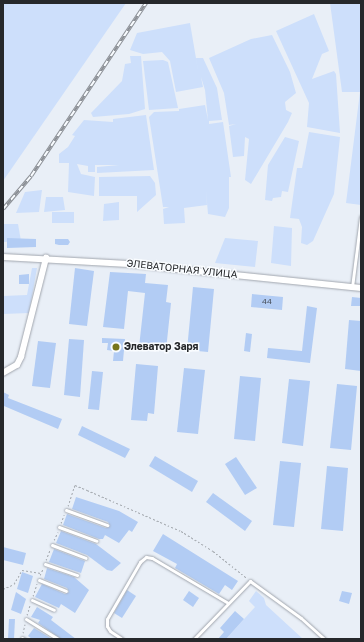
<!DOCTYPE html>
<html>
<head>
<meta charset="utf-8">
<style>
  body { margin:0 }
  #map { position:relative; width:364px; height:642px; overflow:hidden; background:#e9eff7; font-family:"Golos Text",sans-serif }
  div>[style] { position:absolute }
  .green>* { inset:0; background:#cddffb }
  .building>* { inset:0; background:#b2ccf4 }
  .path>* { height:1px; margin-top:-0.5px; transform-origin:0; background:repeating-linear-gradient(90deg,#a5aab0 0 2px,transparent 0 4px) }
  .roads { filter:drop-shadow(0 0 1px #a1a6ae) drop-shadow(0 0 1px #a1a6ae) }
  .lane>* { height:3px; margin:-1.5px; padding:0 1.5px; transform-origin:1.5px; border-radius:1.5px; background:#fff }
  .street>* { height:5.5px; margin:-2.75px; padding:0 2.75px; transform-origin:2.75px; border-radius:2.75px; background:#fff }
  .rail>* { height:3.5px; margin-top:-1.75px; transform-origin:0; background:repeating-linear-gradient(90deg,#f9fcff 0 6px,#8c9096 0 12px); box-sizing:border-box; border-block:1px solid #8c9096 }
  .dots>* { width:11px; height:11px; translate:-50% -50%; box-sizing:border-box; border:2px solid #f9fcff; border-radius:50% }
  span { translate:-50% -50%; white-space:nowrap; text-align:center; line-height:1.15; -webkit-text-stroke:3px #f9fcff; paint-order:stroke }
  .number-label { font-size:8px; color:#49515d }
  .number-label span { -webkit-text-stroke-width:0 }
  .street-label { font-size:10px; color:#26282b }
  .poi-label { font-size:10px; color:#26282b; font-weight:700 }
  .left { translate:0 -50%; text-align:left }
  .frame { position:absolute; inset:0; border:4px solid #26282b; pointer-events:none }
</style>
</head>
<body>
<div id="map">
  <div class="green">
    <i style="clip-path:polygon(3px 3px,126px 3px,3px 181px)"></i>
    <i style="clip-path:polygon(330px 3px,361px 3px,361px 205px,346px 203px,360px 92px,342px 92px)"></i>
    <i style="clip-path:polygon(314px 14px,329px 51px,322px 54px,312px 79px,334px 71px,336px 74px,340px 133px,307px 127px,309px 103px,276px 31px)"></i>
    <i style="clip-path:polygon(190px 23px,199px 76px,196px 58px,203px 58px,217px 88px,222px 120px,209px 121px,209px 124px,223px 122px,231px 177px,229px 177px,229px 208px,225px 217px,208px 214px,206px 191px,207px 205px,184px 208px,185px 223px,164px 224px,163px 209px,169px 207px,163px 207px,149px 117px,154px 112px,179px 111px,179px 109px,205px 105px,208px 120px,205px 90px,201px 77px,203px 87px,176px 92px,170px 61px,162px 52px,143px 54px,130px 50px,137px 33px)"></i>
    <i style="clip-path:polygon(272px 35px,290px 72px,296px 93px,285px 102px,286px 110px,292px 113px,288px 122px,251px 184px,245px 180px,249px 139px,245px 137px,244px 156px,233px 157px,229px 126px,236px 124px,229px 125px,224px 93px,209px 58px,251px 39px)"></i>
    <i style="clip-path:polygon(130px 56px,141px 56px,145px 109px,129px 114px,93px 117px,91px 113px,122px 81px,125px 64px,131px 63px)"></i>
    <i style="clip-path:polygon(163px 60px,168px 62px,178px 108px,149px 110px,143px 61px)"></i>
    <i style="clip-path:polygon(146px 115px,154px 170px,97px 173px,97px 167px,119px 165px,95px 165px,95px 172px,88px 172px,88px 166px,77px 164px,81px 174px,95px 177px,94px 196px,68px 192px,69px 163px,59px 163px,59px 154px,68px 147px,75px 136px,72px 135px,84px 120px,113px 122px,113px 119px)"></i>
    <i style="clip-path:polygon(309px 132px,340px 137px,334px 194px,313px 241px,307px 245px,301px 243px,302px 227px,299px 219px,290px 218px,297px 168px,302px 168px)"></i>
    <i style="clip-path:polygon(285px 137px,299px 141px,288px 192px,282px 191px,281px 197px,273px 198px,272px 201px,265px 200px,268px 165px)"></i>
    <i style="clip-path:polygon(150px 176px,155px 183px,156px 195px,137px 212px,137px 196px,99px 196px,99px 177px)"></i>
    <i style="clip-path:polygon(42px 190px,39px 212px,16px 213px,25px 192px)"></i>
    <i style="clip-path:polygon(46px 197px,63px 197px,65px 210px,44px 212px)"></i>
    <i style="clip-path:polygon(119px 202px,119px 220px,103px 221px,104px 204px)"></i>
    <i style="clip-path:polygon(52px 212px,74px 212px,74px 223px,52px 223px)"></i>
    <i style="clip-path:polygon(4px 224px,18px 224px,21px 241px,3px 242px)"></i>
    <i style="clip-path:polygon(274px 226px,292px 228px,291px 266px,271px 263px)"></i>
    <i style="clip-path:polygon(225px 238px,258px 241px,255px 267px,215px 263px)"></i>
    <i style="clip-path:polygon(32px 268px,37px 268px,29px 313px,3px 314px,3px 296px,27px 295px)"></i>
    <i style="clip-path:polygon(256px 591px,264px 598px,266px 605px,303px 639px,226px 639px,255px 607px,249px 601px)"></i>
  </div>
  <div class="building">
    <i style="clip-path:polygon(7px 238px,36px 239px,36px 247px,7px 248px)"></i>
    <i style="clip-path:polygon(55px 239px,68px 239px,70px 242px,68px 245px,59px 245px,55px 244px)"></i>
    <i style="clip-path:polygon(75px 268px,94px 271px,87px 326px,69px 324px)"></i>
    <i style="clip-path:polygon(110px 272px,146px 274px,145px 283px,168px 285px,166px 302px,171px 303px,166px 350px,139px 347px,145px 293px,128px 291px,124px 329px,103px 327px)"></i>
    <i style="clip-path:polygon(29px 274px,29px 284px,19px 284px,19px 275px)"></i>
    <i style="clip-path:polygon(193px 287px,214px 289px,208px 352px,187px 350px)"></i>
    <i style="clip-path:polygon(252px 294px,283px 297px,282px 310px,251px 307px)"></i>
    <i style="clip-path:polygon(352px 297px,361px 298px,361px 306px,351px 306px)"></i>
    <i style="clip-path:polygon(307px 306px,317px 308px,310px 363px,267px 358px,268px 348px,302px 351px)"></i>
    <i style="clip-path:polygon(349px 320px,361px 321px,361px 371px,345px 369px)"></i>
    <i style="clip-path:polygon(246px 333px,252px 334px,250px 352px,244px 351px)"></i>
    <i style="clip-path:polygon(102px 338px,125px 339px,123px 361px,113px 361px,114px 351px,107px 350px,108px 343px,102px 343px)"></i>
    <i style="clip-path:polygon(69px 339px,84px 340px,80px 397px,64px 395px)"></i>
    <i style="clip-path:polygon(38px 341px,56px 343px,50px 388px,32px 386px)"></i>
    <i style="clip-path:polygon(136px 364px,158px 366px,154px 414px,148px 413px,147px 421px,131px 420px)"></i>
    <i style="clip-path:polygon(184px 368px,205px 370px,198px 434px,177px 432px)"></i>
    <i style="clip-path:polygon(92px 371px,103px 372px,99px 410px,88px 409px)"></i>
    <i style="clip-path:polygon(240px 376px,261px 378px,255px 441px,234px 439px)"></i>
    <i style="clip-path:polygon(289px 379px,310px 381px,303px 446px,282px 443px)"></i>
    <i style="clip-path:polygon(337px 384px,357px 386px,351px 450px,330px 448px)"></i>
    <i style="clip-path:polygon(3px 392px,9px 395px,8px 398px,62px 419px,58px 429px,4px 406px,3px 408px)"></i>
    <i style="clip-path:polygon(82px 426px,130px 449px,125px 458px,78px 435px)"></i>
    <i style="clip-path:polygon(155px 456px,198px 481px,192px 492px,149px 466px)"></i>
    <i style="clip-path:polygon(236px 457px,257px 488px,245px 495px,225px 464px)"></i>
    <i style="clip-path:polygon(280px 461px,301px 463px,294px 527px,273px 525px)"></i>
    <i style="clip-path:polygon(327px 466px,348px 468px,343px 531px,321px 529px)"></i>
    <i style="clip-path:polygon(213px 493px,252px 521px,245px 531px,206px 502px)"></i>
    <i style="clip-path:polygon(76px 497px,119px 511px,138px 522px,132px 532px,129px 530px,119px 543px,105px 535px,103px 539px,99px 539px,63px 525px,67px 514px,106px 528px,110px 526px,108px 522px,72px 509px)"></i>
    <i style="clip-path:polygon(61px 531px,96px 544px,121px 563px,112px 571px,107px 570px,87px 555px,56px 543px)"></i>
    <i style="clip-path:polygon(163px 534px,238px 581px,232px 590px,225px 585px,219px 594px,175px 568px,177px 564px,153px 551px)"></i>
    <i style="clip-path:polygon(3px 547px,26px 553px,23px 565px,3px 560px)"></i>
    <i style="clip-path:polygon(54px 549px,85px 561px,81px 573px,49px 562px)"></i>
    <i style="clip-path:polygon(47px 568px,74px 577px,89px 590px,75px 613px,61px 604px,59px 608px,35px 597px,42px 584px,65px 594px,69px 592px,67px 588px,44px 579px)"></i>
    <i style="clip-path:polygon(22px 572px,33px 576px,28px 593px,17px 589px)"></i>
    <i style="clip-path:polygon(127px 590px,136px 596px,122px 618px,114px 613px)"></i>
    <i style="clip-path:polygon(189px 591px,199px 598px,193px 607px,183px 600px)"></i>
    <i style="clip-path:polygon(342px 591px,352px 593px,349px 604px,339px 601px)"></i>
    <i style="clip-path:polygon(16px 592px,26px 599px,21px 614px,11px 610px)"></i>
    <i style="clip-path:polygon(37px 607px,53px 617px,51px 620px,76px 639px,61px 639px,38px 623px,40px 620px,31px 617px)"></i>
    <i style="clip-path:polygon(235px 611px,244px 619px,226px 639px,218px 639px,224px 632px,220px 628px)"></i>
    <i style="clip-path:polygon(9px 619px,15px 619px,14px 639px,8px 639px)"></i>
    <i style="clip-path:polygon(34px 628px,52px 639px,32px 639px,28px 636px)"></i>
  </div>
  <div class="path">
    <i style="left:68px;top:506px;width:22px;rotate:-72deg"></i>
    <i style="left:75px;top:485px;width:13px;rotate:23deg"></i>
    <i style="left:87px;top:490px;width:103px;rotate:23.6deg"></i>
    <i style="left:181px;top:531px;width:38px;rotate:32deg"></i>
    <i style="left:213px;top:551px;width:43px;rotate:38.5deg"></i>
    <i style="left:61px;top:523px;width:9px;rotate:-69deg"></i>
    <i style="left:54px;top:540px;width:9px;rotate:-63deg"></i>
    <i style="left:46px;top:560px;width:11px;rotate:-68deg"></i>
    <i style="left:40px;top:575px;width:7px;rotate:-63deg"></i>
    <i style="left:3px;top:589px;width:12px;rotate:-24deg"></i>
    <i style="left:14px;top:584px;width:16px;rotate:-60deg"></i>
    <i style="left:22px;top:570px;width:19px;rotate:9deg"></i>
    <i style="left:33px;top:596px;width:13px;rotate:-72deg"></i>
    <i style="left:27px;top:615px;width:10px;rotate:-73deg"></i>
    <i style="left:23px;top:633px;width:9px;rotate:-77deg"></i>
  </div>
  <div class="roads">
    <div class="lane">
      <i style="left:352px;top:287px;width:71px;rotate:-82.7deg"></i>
      <i style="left:66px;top:510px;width:44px;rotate:20.1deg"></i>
      <i style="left:59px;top:527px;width:40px;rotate:20.2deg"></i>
      <i style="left:52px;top:545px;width:36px;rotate:21deg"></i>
      <i style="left:45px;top:564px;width:34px;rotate:19deg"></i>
      <i style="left:39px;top:580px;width:29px;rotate:22deg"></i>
      <i style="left:32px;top:600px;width:24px;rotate:24deg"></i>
      <i style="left:26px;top:619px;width:38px;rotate:32deg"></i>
      <i style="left:22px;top:638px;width:2px;rotate:27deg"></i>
      <i style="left:122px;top:639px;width:14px;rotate:-146deg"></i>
      <i style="left:110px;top:631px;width:6px;rotate:-121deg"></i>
      <i style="left:107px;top:626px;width:7px;rotate:-90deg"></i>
      <i style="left:107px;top:619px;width:66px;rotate:-59.9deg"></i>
      <i style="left:140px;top:562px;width:8px;rotate:-40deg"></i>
      <i style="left:146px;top:557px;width:6px;rotate:9deg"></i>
      <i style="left:152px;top:558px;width:88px;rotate:30.6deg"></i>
      <i style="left:194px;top:639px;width:81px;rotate:-46deg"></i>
      <i style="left:250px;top:581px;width:63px;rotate:36deg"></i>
      <i style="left:301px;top:618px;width:31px;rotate:42deg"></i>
    </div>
    <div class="street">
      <i style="left:3px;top:257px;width:125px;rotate:3.2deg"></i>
      <i style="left:128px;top:264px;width:234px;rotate:5.9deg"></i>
      <i style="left:3px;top:373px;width:16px;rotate:-30deg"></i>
      <i style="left:17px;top:365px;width:9px;rotate:-63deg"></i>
      <i style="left:21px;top:357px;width:102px;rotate:-75.8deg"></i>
    </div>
  </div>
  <div class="rail">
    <i style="left:3px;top:209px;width:43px;rotate:-49.7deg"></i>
    <i style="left:31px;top:176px;width:208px;rotate:-56.4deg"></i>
  </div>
  <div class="dots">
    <i style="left:116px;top:347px;background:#767419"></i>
  </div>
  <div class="number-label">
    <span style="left:267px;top:302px">44</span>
  </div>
  <div class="street-label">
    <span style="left:182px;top:269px;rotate:6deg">ЭЛЕВАТОРНАЯ УЛИЦА</span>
  </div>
  <div class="poi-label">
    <span class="left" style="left:124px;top:347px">Элеватор Заря</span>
  </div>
  <div class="frame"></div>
</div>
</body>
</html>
